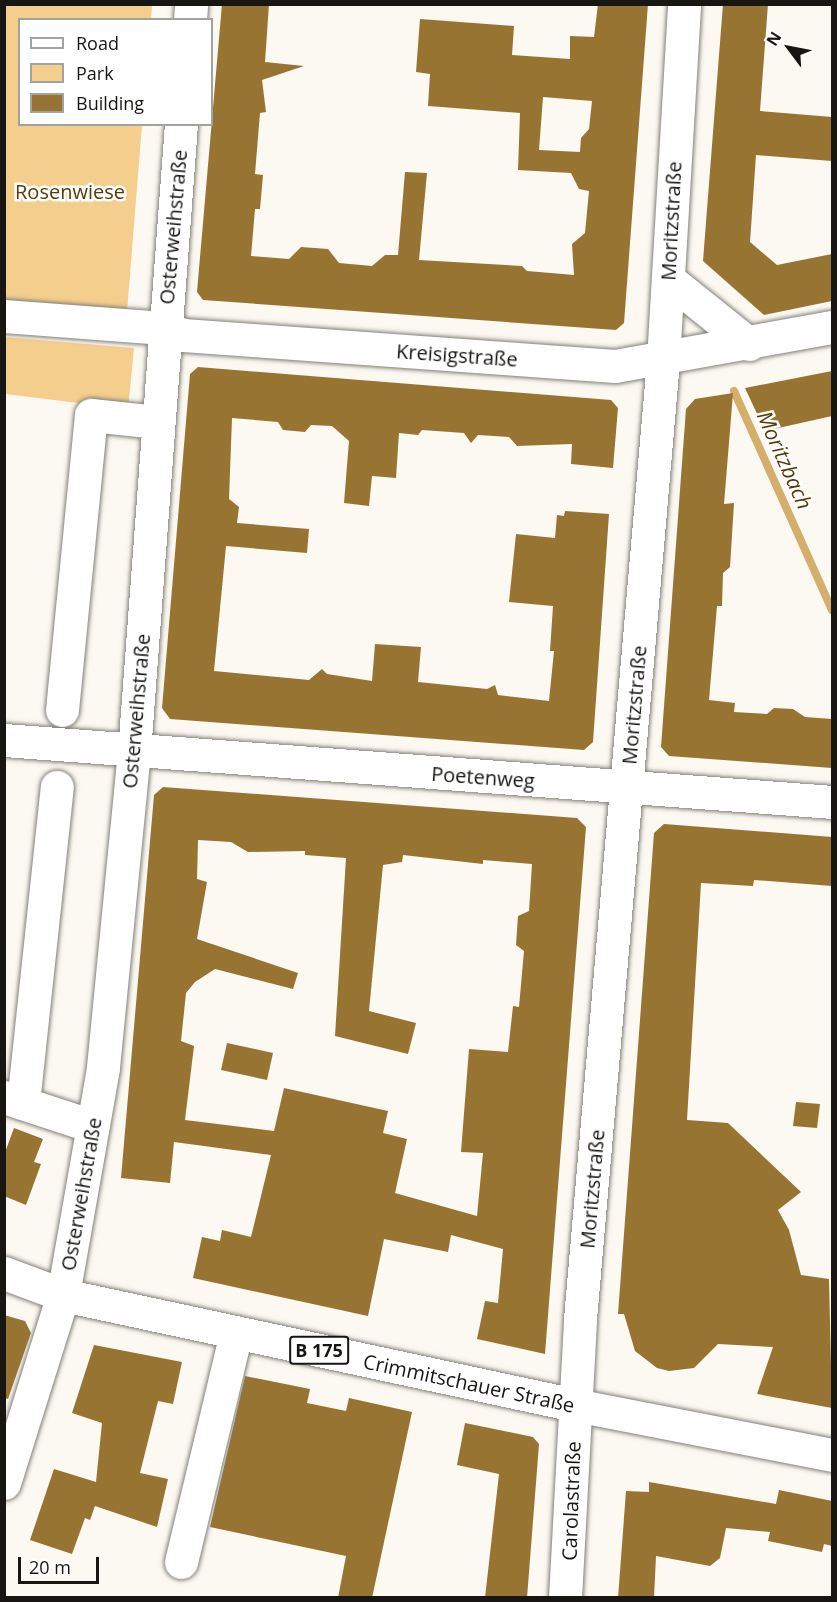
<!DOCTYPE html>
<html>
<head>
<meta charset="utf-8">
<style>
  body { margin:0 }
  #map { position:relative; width:837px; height:1602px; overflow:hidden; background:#fcf8f2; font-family:"Open Sans",sans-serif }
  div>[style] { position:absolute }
  .green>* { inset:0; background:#f4ce8d }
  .stream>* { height:8px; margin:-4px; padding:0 4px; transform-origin:4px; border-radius:4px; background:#d4af6c }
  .building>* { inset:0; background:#977431 }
  .roads { filter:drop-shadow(0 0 2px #83807a) drop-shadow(0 0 2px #83807a) }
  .minor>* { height:33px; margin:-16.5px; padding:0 16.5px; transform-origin:16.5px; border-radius:16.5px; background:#fff }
  .major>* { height:33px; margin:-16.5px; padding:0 16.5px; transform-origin:16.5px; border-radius:16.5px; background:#fff }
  span { translate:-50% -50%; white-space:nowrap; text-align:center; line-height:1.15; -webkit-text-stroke:5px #fff; paint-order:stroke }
  .shield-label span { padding:2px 4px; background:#fff; border:2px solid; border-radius:4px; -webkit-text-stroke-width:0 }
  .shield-label { font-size:18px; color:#171613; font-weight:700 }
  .park-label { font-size:20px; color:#563d04 }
  .street-label { font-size:20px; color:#171613 }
  .water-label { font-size:21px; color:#543b03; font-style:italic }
  .frame { position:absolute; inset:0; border:6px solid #171613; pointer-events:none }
  .legend { position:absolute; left:18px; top:18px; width:195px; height:108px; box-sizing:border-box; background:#fff; border:2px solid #a2a2a1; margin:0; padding:8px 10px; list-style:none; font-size:18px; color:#171613 }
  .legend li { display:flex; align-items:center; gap:12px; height:30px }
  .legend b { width:30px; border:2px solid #a2a2a1 }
  .north { position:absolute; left:759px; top:18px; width:60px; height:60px; -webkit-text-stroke:4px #fff; paint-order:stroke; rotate:302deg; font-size:16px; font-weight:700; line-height:24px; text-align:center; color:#171613 }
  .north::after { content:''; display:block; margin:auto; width:21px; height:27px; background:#171613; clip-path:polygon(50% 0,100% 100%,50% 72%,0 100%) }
  .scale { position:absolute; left:18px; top:1557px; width:81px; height:27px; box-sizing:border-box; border:3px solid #171613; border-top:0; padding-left:8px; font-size:18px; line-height:21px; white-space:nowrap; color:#171613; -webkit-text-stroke:4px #fff; paint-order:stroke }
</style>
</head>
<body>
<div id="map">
  <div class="green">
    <i style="clip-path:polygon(4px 5px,152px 5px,151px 19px,20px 20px,20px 124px,142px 125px,127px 312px,5px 302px)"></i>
    <i style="clip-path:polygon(4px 337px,134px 348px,128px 409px,5px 394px)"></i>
  </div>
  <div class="stream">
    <i style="left:734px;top:391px;width:240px;rotate:65.9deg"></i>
  </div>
  <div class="building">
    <i style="clip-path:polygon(evenodd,222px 4px,269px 4px,265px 62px,304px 66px,262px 80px,266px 112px,260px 113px,255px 174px,263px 175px,260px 209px,255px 209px,251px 256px,289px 259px,301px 247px,328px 249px,339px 263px,372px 266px,385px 255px,398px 255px,405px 172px,427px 173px,419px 260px,522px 266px,527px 271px,574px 275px,572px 244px,585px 233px,589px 191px,579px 189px,571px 173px,518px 170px,520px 113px,428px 106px,430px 74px,416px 72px,420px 19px,514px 26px,512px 55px,570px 59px,570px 36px,594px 37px,598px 4px,648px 4px,624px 323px,616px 330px,203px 300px,197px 292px,222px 4px,543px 97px,592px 101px,589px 129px,581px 138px,580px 152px,539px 150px,543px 97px)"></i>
    <i style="clip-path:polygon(723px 4px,768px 4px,760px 111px,832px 117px,832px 161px,756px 155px,750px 242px,777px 265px,832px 254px,832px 301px,764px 315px,703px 261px)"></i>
    <i style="clip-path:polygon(198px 367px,611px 400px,618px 408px,613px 468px,571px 464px,572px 444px,517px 446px,509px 437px,478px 435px,471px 443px,464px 433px,422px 430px,418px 435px,399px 433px,396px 478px,372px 476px,369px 506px,344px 503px,349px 441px,332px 426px,311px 425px,305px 432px,283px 430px,278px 422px,232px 418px,229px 499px,239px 507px,237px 523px,309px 529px,307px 553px,226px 546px,214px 671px,309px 680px,322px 669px,327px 674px,372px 681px,375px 644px,421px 647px,418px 682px,487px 689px,495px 685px,498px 695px,549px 701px,554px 651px,550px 651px,553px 606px,509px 602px,516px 534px,555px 538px,557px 515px,564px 516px,565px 511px,609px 514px,593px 742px,584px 750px,170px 719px,162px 708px,190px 374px)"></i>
    <i style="clip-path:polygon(832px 371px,832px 416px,765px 431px,745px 388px)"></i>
    <i style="clip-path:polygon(733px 393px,724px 504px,734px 503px,730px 567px,723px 573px,722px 606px,717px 606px,709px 700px,735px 703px,734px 712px,767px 714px,774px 708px,793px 709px,805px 717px,832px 719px,832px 768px,669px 756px,661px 747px,686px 409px,695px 399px)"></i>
    <i style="clip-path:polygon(evenodd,163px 787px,577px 818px,586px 827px,545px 1354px,477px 1339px,485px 1301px,498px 1303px,503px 1249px,451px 1235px,448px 1252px,384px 1239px,368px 1316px,193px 1278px,202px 1237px,220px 1241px,222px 1230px,251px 1237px,271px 1155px,174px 1142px,170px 1183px,121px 1178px,154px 795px,163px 787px,198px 840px,231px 842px,248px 852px,305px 851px,305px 855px,346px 858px,335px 1036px,408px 1054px,416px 1023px,369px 1011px,383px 865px,402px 862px,403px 855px,483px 864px,483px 860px,532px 864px,529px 911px,518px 916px,516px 945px,524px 951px,519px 1007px,513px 1006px,508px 1052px,469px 1049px,461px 1152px,483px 1153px,477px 1216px,395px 1193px,407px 1139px,383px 1133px,388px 1111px,284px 1088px,274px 1131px,185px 1120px,194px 1046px,181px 1041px,186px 993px,195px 982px,215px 969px,293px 989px,298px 973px,197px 939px,207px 882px,197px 879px,198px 840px)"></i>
    <i style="clip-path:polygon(664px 824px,832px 837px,832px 886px,754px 880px,753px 886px,701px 883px,687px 1120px,728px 1123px,801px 1192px,778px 1210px,789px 1230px,801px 1275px,829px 1279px,832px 1408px,757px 1394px,773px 1347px,718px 1344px,694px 1368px,669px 1371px,657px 1368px,635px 1351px,624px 1314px,618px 1314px,654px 833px)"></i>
    <i style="clip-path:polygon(227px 1043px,273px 1053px,267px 1080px,221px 1070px)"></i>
    <i style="clip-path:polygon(796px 1102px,820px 1104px,817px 1128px,793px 1126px)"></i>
    <i style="clip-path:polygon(14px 1128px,43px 1139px,34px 1162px,41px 1164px,26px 1205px,4px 1196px,4px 1155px)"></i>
    <i style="clip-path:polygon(4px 1315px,25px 1321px,31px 1333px,8px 1399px,4px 1398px)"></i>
    <i style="clip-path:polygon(94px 1345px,182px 1362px,173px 1404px,158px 1401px,140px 1473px,168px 1479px,157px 1527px,95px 1506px,90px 1520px,85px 1518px,72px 1554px,30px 1540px,54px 1469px,96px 1482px,102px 1423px,72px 1413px)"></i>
    <i style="clip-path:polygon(245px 1376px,310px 1389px,307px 1403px,346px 1411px,349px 1398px,412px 1412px,372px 1598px,338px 1598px,346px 1556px,210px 1527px)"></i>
    <i style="clip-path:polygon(465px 1423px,533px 1437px,539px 1444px,527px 1598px,485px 1598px,499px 1474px,457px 1465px)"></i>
    <i style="clip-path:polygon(649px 1482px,776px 1504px,779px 1490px,832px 1501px,832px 1546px,824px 1544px,822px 1552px,768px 1541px,770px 1532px,726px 1528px,720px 1558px,710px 1566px,656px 1556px,654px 1598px,618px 1598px,626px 1491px,649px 1492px)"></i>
  </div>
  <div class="roads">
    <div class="minor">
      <i style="left:190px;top:20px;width:16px;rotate:-86deg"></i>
      <i style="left:668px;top:279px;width:104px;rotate:38.7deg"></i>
      <i style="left:4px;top:316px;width:160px;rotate:4.3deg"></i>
      <i style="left:164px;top:328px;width:20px;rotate:20deg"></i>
      <i style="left:183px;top:335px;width:433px;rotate:4.1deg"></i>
      <i style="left:615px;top:366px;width:220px;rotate:-10.2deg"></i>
      <i style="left:62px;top:710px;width:296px;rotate:-84.4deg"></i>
      <i style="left:91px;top:415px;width:67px;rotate:6deg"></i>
      <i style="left:4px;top:740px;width:830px;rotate:4.28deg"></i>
      <i style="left:4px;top:1097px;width:93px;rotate:18.2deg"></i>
      <i style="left:23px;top:1103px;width:318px;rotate:-83.9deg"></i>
      <i style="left:4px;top:1483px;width:197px;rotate:-72.6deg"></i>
      <i style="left:63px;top:1295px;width:231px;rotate:-80deg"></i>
      <i style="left:103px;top:1067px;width:317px;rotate:-84.4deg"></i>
      <i style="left:134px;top:752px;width:630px;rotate:-85.72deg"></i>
      <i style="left:181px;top:1562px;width:236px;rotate:-76.5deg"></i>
      <i style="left:565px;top:1598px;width:279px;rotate:-86.9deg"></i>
      <i style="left:580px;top:1319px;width:963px;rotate:-85.05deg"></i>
      <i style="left:663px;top:360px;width:357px;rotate:-86.6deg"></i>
    </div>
    <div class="major">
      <i style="left:4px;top:1273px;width:63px;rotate:20.4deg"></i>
      <i style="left:63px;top:1295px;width:524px;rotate:12.13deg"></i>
      <i style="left:575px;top:1405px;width:262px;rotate:11deg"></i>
    </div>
  </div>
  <div class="shield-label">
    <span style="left:319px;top:1350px">B 175</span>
  </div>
  <div class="park-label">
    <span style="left:70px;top:191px">Rosenwiese</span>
  </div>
  <div class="street-label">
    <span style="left:671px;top:221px;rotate:-87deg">Moritzstraße</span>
    <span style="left:173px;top:227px;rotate:-85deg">Osterweihstraße</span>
    <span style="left:457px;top:355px;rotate:4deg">Kreisigstraße</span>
    <span style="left:634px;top:705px;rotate:-85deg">Moritzstraße</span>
    <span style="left:136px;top:711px;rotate:-85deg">Osterweihstraße</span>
    <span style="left:483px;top:777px;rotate:4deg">Poetenweg</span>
    <span style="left:592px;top:1189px;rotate:-85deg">Moritzstraße</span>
    <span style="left:81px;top:1194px;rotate:-80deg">Osterweihstraße</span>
    <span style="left:469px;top:1383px;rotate:12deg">Crimmitschauer Straße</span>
    <span style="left:571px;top:1501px;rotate:-88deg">Carolastraße</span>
  </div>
  <div class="water-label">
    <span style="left:785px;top:460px;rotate:66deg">Moritzbach</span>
  </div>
  <div class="frame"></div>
  <ul class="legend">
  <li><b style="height:8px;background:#fff"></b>Road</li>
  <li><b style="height:16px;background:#f4ce8d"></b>Park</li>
  <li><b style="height:16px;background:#977431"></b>Building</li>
  </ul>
  <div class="north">N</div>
  <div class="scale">20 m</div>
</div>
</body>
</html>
